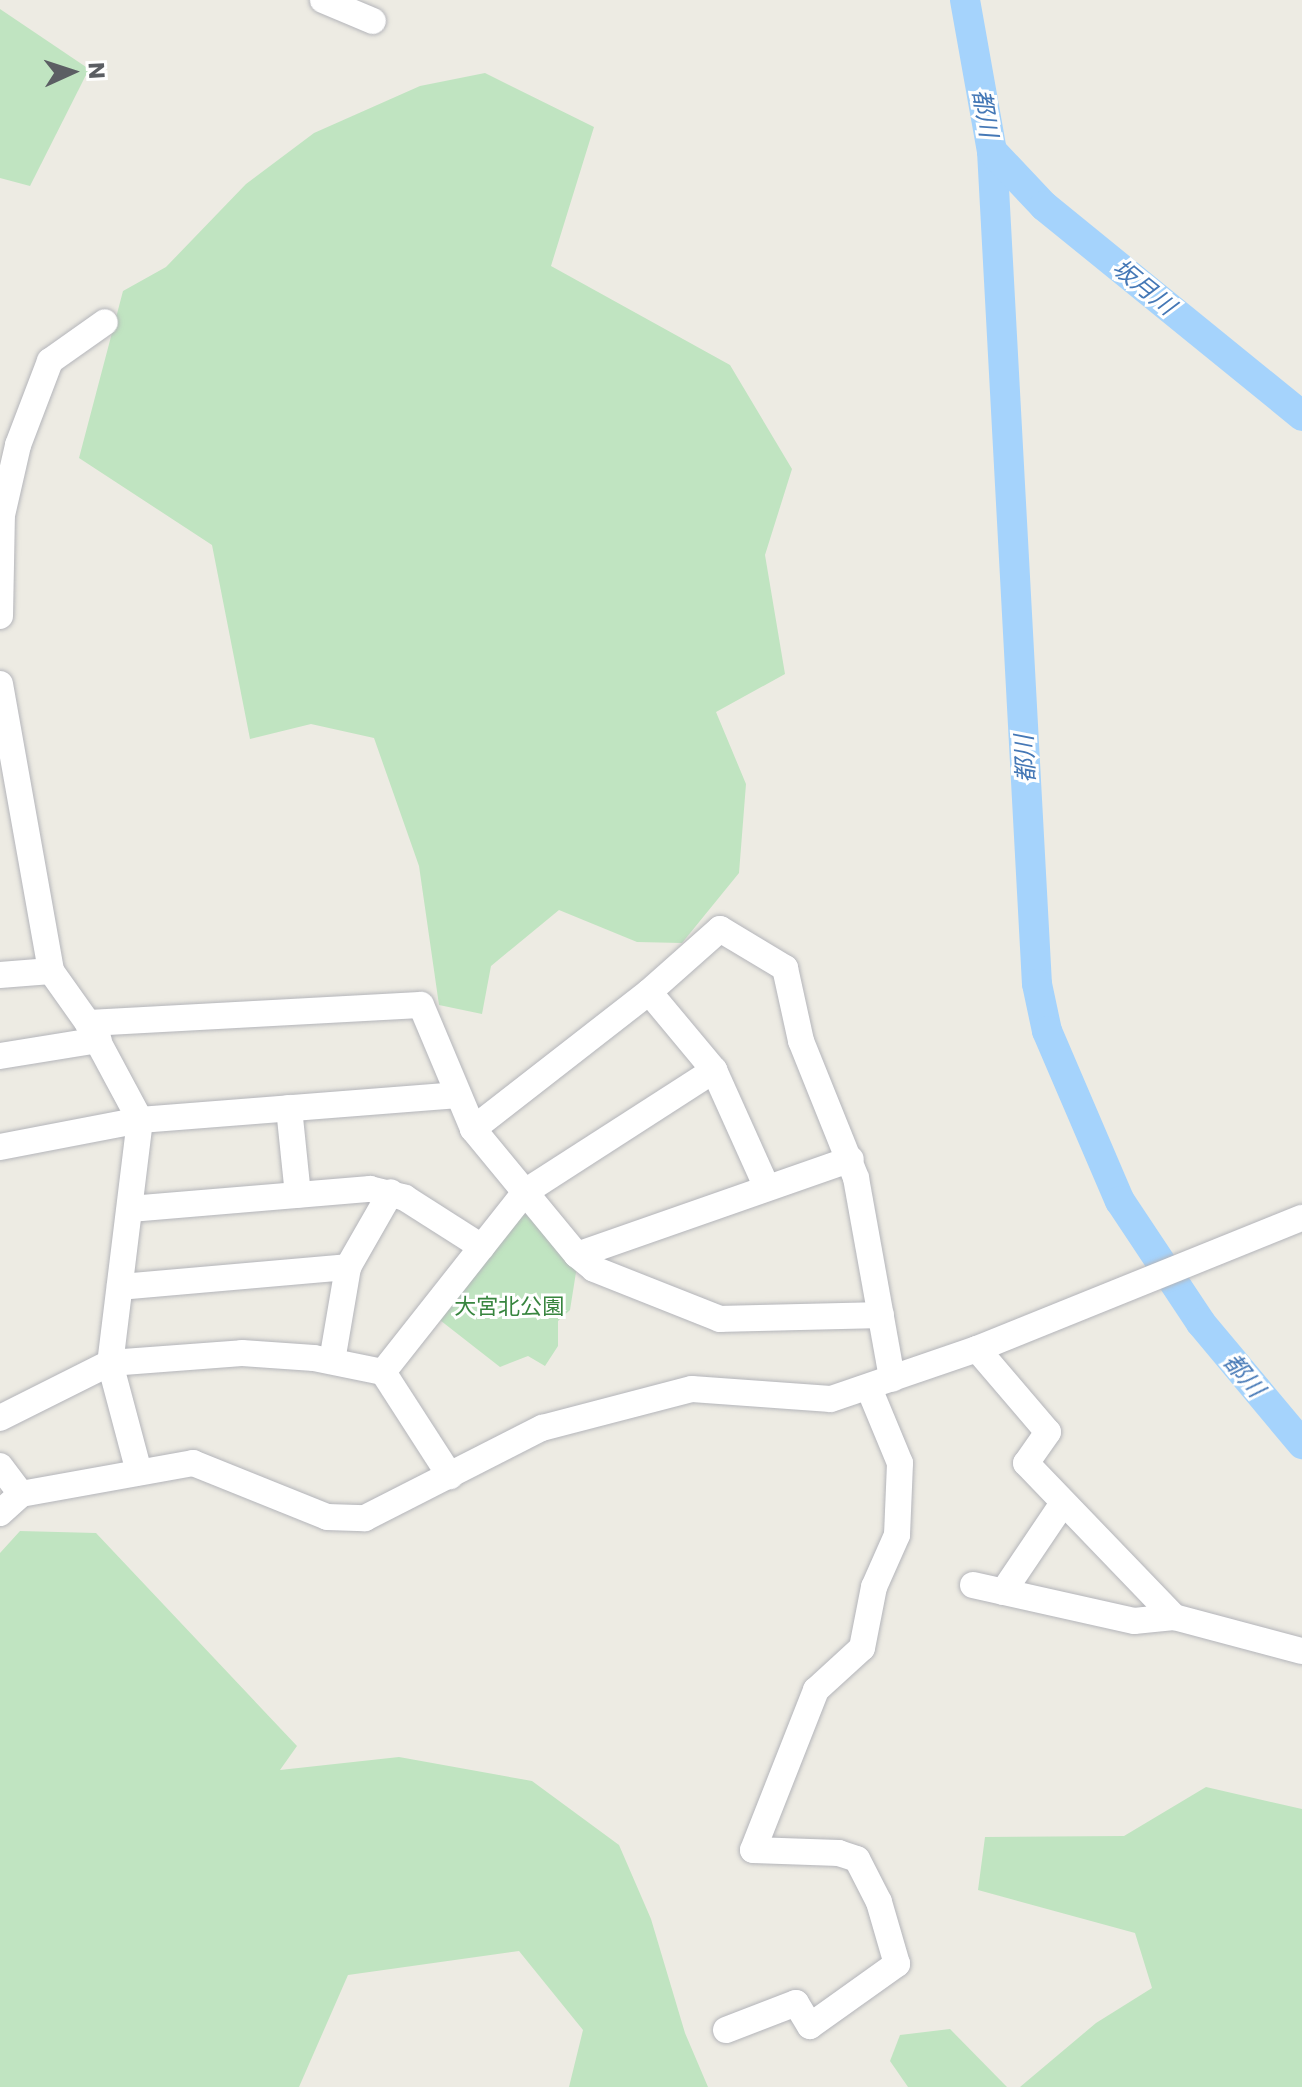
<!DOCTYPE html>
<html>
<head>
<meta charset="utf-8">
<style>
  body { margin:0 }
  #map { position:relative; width:1302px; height:2087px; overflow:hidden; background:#edebe3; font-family:Poppins,"Noto Sans JP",sans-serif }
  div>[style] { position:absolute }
  .green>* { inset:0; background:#c0e4c1 }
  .river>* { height:30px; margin:-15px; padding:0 15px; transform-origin:15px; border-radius:15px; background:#a5d3fc }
  .roads { filter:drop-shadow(0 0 2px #b4b5ba) drop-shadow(0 0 2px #b4b5ba) }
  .minor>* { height:26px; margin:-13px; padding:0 13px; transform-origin:13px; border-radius:13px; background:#fff }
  span { translate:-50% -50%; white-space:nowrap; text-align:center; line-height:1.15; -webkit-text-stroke:6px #fff; paint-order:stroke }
  .park-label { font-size:22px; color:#38853f }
  .water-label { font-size:24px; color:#4578b6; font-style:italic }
  .north { position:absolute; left:32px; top:32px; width:80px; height:80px; -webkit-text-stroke:6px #fff; paint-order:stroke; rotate:87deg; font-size:22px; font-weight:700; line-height:32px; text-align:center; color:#5b5e63 }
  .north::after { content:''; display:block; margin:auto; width:28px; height:36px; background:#5b5e63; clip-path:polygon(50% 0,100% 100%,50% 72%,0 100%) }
</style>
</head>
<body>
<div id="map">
  <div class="green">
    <i style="clip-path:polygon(0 9px,89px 69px,30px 186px,0 178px)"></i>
    <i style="clip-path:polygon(485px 73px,594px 127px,551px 266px,730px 365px,792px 469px,765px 555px,785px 674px,716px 712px,746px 784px,739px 873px,682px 943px,637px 942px,559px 910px,491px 966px,482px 1014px,439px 1005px,419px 866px,374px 738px,311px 724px,250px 739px,212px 545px,79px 458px,123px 291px,166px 267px,246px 184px,314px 133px,420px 86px)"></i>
    <i style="clip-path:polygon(531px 1214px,577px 1266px,570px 1310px,558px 1321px,558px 1346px,545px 1366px,528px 1356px,500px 1367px,436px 1317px,515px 1215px)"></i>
    <i style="clip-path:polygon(20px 1531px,96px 1533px,297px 1746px,280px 1770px,399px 1757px,532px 1781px,619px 1845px,651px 1919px,685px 2033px,708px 2087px,569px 2087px,583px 2030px,519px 1951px,348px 1975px,299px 2087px,0 2087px,0 1553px)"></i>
    <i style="clip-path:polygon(1206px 1787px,1302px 1809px,1302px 2087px,1020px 2087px,1096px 2023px,1152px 1988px,1135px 1933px,978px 1890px,985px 1837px,1124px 1836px)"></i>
    <i style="clip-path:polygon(950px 2029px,1007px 2087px,908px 2087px,890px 2061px,900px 2035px)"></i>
  </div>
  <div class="river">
    <i style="left:965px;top:0;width:153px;rotate:79.9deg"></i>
    <i style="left:992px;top:151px;width:834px;rotate:86.91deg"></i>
    <i style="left:1037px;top:984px;width:48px;rotate:78deg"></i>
    <i style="left:1047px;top:1031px;width:185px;rotate:66.8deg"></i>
    <i style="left:1120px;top:1201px;width:146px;rotate:56.4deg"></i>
    <i style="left:1201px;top:1323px;width:158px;rotate:50.1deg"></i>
    <i style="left:992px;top:151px;width:76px;rotate:46.6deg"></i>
    <i style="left:1044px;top:206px;width:333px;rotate:39.1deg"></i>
  </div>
  <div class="roads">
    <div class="minor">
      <i style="left:323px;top:0;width:54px;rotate:22.8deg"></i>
      <i style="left:0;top:616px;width:101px;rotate:-88.9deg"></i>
      <i style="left:2px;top:515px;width:72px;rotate:-77.1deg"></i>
      <i style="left:18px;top:445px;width:90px;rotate:-69.1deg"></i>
      <i style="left:50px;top:361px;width:67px;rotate:-35.3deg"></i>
      <i style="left:0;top:684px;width:291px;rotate:79.9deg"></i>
      <i style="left:51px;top:971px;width:64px;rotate:54.6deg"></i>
      <i style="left:88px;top:1023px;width:333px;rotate:-3.1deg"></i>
      <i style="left:421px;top:1005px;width:134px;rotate:67.2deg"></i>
      <i style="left:473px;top:1129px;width:163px;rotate:50.5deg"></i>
      <i style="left:577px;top:1255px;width:290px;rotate:-19.3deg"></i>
      <i style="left:0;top:975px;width:51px;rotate:-4.5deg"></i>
      <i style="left:649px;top:992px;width:102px;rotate:50.2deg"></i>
      <i style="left:714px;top:1070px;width:129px;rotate:65.8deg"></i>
      <i style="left:88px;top:1023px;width:110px;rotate:61.8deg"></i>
      <i style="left:140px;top:1120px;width:245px;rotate:97deg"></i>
      <i style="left:110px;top:1363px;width:113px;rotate:75.1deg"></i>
      <i style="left:0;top:1056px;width:100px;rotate:-9.2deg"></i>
      <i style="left:289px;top:1108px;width:87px;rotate:84.1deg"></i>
      <i style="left:473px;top:1129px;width:223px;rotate:-37.9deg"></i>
      <i style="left:649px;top:992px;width:95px;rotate:-41.6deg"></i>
      <i style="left:720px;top:929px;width:76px;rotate:31deg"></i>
      <i style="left:785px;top:968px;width:75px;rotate:77.6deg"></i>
      <i style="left:801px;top:1041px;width:148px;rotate:68.1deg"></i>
      <i style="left:856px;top:1178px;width:204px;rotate:79.8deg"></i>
      <i style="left:0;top:1147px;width:143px;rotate:-10.9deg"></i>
      <i style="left:140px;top:1120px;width:316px;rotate:-4.5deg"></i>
      <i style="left:130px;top:1209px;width:241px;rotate:-4.8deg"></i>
      <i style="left:370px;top:1189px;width:36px;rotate:14deg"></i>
      <i style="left:405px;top:1198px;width:91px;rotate:32.5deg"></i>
      <i style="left:577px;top:1255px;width:22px;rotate:39deg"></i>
      <i style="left:594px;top:1269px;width:136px;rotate:21.6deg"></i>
      <i style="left:720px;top:1319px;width:161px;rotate:-1.4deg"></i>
      <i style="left:120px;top:1287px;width:229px;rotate:-5deg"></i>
      <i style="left:977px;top:1349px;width:109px;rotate:49.5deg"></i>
      <i style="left:1048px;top:1432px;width:38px;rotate:125deg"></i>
      <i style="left:1026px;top:1463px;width:214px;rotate:46.1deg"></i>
      <i style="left:1174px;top:1617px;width:132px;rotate:14.9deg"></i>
      <i style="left:332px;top:1361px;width:95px;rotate:-80.3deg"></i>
      <i style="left:348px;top:1267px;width:86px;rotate:-60.2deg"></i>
      <i style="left:383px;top:1372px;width:229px;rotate:-51.7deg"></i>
      <i style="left:525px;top:1192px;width:225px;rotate:-32.8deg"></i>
      <i style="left:0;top:1418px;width:123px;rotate:-26.6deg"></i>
      <i style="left:110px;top:1363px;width:132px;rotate:-4.3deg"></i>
      <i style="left:242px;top:1353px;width:72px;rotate:4deg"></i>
      <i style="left:314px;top:1358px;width:70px;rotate:11.5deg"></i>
      <i style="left:383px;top:1372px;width:124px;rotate:57.2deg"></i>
      <i style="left:0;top:1466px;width:35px;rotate:53deg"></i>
      <i style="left:0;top:1513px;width:28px;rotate:-42deg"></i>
      <i style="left:21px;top:1494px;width:175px;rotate:-10.2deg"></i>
      <i style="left:193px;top:1463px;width:144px;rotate:21.9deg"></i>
      <i style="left:327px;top:1517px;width:38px;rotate:2deg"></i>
      <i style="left:365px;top:1518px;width:199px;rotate:-27deg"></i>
      <i style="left:542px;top:1428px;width:155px;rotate:-14.6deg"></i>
      <i style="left:692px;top:1389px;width:139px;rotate:4.1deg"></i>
      <i style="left:831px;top:1399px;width:154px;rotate:-18.9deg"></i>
      <i style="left:977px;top:1349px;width:350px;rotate:-22deg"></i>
      <i style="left:973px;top:1585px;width:165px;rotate:12.6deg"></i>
      <i style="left:1134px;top:1621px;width:40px;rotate:-5.7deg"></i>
      <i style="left:1003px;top:1592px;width:107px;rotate:-56deg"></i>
      <i style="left:726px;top:2030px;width:75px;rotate:-21.1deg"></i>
      <i style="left:796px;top:2003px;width:27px;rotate:59deg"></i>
      <i style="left:810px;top:2026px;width:107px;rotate:-35.5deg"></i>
      <i style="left:897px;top:1964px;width:65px;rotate:-106.2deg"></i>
      <i style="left:879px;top:1902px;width:48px;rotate:-117.1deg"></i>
      <i style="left:857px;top:1859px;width:19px;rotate:-162deg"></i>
      <i style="left:839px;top:1853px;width:86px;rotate:-178deg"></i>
      <i style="left:753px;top:1850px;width:172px;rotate:-68.5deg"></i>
      <i style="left:816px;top:1690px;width:62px;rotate:-42.4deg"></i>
      <i style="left:862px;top:1648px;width:62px;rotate:-78.9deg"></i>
      <i style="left:874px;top:1587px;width:57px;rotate:-66.1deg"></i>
      <i style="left:897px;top:1535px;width:72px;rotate:-87.6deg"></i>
      <i style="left:900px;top:1463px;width:81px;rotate:-112.5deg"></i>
    </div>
  </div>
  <div class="park-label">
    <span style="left:509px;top:1307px">大宮北公園</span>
  </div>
  <div class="water-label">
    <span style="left:985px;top:113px;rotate:80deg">都川</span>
    <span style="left:1144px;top:287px;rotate:39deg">坂月川</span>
    <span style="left:1025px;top:759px;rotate:-93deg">都川</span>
    <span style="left:1244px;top:1375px;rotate:50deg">都川</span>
  </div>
  <div class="north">N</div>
</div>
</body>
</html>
